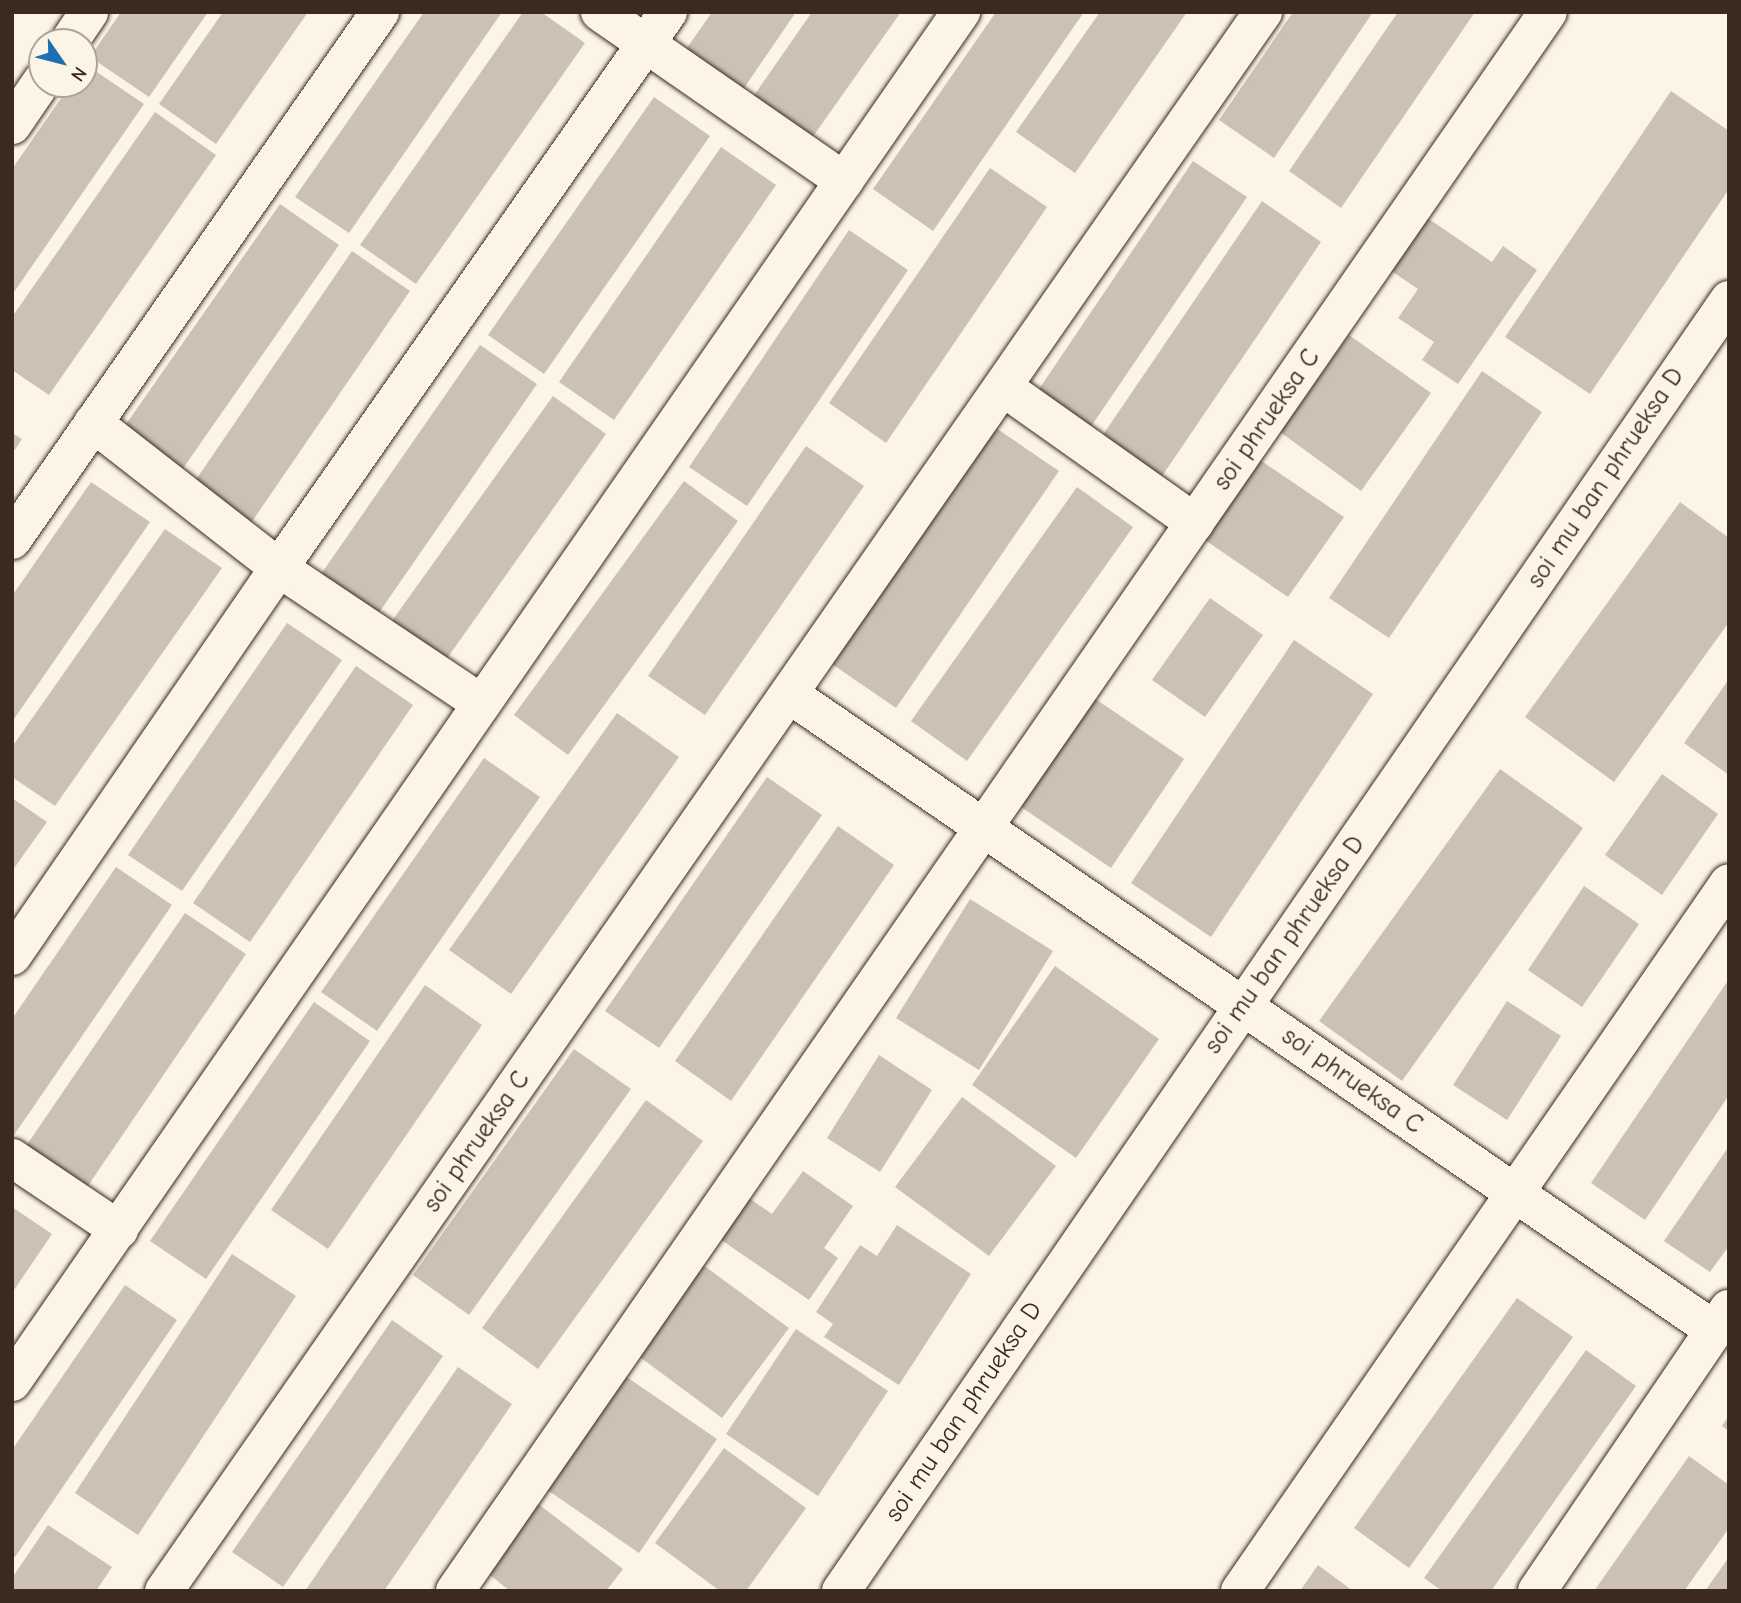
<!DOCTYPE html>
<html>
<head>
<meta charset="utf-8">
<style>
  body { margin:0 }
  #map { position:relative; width:1741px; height:1603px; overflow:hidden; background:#fcf5e5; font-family:"Comic Neue",sans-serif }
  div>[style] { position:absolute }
  .building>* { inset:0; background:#ccc2b3 }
  .roads { filter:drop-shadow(0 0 2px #3b2a1e) drop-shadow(0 0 2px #3b2a1e) }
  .minor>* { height:38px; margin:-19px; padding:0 19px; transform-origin:19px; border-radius:19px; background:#fcf5e5 }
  span { translate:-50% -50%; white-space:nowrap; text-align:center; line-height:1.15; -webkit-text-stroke:5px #fcf5e5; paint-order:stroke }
  .street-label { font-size:26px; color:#3b2a1e }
  .frame { position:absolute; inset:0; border:14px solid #3b2a1e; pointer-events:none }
  .north { position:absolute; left:28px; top:28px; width:70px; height:70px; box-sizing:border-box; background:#fcf5e5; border:2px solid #afa495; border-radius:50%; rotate:125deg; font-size:19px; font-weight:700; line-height:28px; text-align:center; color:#3b2a1e }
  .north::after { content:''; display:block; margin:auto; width:24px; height:32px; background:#1f6fb2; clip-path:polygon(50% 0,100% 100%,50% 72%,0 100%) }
</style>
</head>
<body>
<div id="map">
  <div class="building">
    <i style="clip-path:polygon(121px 12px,208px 12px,149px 97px,90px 57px)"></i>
    <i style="clip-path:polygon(223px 12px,308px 12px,216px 144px,159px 104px)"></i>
    <i style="clip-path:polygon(424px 12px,502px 12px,349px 233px,295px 197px)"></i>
    <i style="clip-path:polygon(523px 12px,541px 12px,585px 43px,416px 284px,360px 245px)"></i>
    <i style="clip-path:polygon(712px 12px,796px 12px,740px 94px,682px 55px)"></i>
    <i style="clip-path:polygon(812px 12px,901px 12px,807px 145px,748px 104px)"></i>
    <i style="clip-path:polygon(996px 12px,1084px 12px,933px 231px,873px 189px)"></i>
    <i style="clip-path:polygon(1100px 12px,1187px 12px,1075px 173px,1016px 132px)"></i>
    <i style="clip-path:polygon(1293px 12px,1373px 12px,1274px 158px,1219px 120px)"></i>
    <i style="clip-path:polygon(1398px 12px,1475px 12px,1341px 208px,1289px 171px)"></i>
    <i style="clip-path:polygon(85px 64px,144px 104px,12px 295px,12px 169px,71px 84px,84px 84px)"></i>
    <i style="clip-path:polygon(1671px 91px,1729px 131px,1729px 189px,1590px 394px,1505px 337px)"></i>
    <i style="clip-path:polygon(654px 97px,710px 136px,544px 374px,488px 335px)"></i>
    <i style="clip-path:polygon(155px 112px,216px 155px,49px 395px,12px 370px,12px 317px)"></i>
    <i style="clip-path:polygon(721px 147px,776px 185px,614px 420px,559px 382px)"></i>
    <i style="clip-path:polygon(1193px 161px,1247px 197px,1088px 431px,1035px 395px)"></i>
    <i style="clip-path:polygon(990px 168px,1047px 207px,886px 443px,829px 403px)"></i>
    <i style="clip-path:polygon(1262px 201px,1321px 242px,1158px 482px,1098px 442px)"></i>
    <i style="clip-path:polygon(280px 204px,339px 245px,177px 477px,117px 437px)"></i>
    <i style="clip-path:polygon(1423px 215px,1492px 262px,1503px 246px,1537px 270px,1458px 384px,1422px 360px,1434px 342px,1398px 318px,1418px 289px,1387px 268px)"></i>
    <i style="clip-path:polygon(849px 230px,908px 270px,747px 506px,689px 467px)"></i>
    <i style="clip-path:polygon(352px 251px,410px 291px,251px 523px,193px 484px)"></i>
    <i style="clip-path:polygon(1349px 335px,1431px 393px,1361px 491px,1280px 432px)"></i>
    <i style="clip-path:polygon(480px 345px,537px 384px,376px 617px,319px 577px)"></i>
    <i style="clip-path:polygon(1482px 371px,1542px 412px,1389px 638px,1329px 598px)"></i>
    <i style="clip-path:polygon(553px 396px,606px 434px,443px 664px,389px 625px)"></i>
    <i style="clip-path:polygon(993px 426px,1059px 471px,896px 708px,829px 662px)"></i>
    <i style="clip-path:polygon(12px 433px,22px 439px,12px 454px)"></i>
    <i style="clip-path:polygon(806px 446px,864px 486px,705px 715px,648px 676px)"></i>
    <i style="clip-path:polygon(1257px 458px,1344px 517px,1288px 597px,1202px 538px)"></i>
    <i style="clip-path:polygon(684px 481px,738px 521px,568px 755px,514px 715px)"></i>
    <i style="clip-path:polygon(91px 482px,150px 522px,12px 722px,12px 596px)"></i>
    <i style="clip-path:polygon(1077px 487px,1133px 527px,967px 761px,911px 721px)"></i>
    <i style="clip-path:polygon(1680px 502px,1729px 538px,1729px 622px,1614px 782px,1525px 717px)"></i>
    <i style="clip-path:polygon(165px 529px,222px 568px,55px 806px,12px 777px,12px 747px)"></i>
    <i style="clip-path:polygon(1210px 598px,1263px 635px,1205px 717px,1152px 680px)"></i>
    <i style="clip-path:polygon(287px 623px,342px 660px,182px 891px,128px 855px)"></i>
    <i style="clip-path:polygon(1294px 640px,1373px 694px,1211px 937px,1131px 883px)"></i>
    <i style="clip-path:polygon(356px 666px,413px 705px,250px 942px,193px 903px)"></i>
    <i style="clip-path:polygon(1729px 679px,1729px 775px,1684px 743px)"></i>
    <i style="clip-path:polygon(1094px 698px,1184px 759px,1111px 868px,1021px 807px)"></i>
    <i style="clip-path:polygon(617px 713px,679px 757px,511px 994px,449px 950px)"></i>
    <i style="clip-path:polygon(484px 758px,540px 797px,377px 1031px,321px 992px)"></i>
    <i style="clip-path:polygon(1500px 769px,1583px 828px,1402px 1081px,1319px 1021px)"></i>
    <i style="clip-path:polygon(1662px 774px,1718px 814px,1662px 895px,1605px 855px)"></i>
    <i style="clip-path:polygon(767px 777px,822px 815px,659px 1048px,605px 1011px)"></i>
    <i style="clip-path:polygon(12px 798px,47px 822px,12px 871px)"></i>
    <i style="clip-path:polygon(838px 826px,894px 865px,731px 1101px,675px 1061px)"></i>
    <i style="clip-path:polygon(116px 867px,172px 905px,12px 1138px,12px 1019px)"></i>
    <i style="clip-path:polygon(1584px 886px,1639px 924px,1582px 1007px,1528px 970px)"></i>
    <i style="clip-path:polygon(970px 899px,1053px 951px,979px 1070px,896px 1018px)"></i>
    <i style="clip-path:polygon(185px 913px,246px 954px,85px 1190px,24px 1149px)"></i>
    <i style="clip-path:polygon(1055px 966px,1159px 1039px,1076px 1158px,972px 1085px)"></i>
    <i style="clip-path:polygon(1729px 979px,1729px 1095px,1645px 1220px,1591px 1183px)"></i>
    <i style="clip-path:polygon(425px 985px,482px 1025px,328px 1249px,271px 1210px)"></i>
    <i style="clip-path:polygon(1507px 1001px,1561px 1036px,1507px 1120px,1453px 1085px)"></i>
    <i style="clip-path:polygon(314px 1002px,370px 1041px,206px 1279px,150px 1241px)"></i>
    <i style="clip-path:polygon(574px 1049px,631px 1089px,469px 1315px,413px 1275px)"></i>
    <i style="clip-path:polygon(879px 1055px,932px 1090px,880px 1172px,827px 1138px)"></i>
    <i style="clip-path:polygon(962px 1097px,1056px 1166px,989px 1256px,895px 1187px)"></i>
    <i style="clip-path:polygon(646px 1100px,703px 1141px,538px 1369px,482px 1328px)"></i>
    <i style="clip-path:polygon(1729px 1146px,1729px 1246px,1710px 1272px,1664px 1241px)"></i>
    <i style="clip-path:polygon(803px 1171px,853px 1206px,824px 1248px,838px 1258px,809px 1300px,714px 1235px,743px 1194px,772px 1214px)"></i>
    <i style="clip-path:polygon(12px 1207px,52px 1234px,12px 1293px)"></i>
    <i style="clip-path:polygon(897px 1225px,971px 1274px,899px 1385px,824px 1337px,833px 1324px,816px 1312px,860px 1245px,877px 1256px)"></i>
    <i style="clip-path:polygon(232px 1254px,296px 1296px,138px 1535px,75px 1493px)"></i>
    <i style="clip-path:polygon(699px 1262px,789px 1328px,722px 1418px,633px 1352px)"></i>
    <i style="clip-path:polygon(125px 1285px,177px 1320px,15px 1557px,12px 1555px,12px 1450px)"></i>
    <i style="clip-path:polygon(1517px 1298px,1573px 1337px,1409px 1568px,1354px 1528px)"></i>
    <i style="clip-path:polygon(392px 1320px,443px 1356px,283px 1587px,232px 1552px)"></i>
    <i style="clip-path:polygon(796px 1329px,888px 1391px,818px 1496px,726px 1434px)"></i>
    <i style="clip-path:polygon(1586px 1350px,1636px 1386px,1491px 1591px,1442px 1591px,1424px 1578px)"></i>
    <i style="clip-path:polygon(458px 1367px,512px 1404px,384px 1591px,305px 1591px)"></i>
    <i style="clip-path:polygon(621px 1373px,717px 1439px,639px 1553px,543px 1487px)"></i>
    <i style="clip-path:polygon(1729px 1415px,1729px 1431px,1722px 1426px)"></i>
    <i style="clip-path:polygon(724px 1448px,806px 1508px,746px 1591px,720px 1591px,655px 1543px)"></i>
    <i style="clip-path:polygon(1689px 1456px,1729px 1485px,1729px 1528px,1684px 1591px,1594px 1591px)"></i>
    <i style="clip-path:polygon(537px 1503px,623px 1569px,606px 1591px,510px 1591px,485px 1571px)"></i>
    <i style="clip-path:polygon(48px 1525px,112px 1567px,96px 1591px,12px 1591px,12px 1578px)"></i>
    <i style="clip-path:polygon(1729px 1557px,1729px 1591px,1705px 1591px)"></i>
    <i style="clip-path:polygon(1318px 1565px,1353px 1591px,1300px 1591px)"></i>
  </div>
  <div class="roads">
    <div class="minor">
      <i style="left:600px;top:12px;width:297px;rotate:34.7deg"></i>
      <i style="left:69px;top:42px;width:36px;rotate:-56deg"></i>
      <i style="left:12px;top:125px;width:53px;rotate:-55.7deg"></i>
      <i style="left:1003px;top:387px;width:235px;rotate:35.3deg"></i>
      <i style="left:93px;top:423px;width:236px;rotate:37.9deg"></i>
      <i style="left:279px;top:568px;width:243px;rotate:33.8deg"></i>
      <i style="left:12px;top:540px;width:644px;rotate:-55.12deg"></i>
      <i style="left:789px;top:694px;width:1123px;rotate:34.51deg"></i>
      <i style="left:12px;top:956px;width:471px;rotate:-55.5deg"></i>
      <i style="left:279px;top:568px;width:679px;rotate:-55.02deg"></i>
      <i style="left:12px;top:1158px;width:129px;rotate:33.9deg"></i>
      <i style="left:12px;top:1382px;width:1667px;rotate:-55.29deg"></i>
      <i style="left:164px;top:1591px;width:1924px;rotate:-55.16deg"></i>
      <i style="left:455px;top:1591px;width:1920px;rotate:-55.31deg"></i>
      <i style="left:841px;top:1591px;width:1567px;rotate:-55.48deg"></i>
      <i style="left:1240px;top:1591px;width:860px;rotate:-55.37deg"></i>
      <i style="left:1537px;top:1591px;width:341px;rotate:-55.8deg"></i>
    </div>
  </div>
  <div class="street-label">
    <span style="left:1267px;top:420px;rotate:-55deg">soi phrueksa C</span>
    <span style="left:1606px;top:478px;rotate:-56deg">soi mu ban phrueksa D</span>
    <span style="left:1285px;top:945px;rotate:-55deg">soi mu ban phrueksa D</span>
    <span style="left:1352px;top:1081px;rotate:35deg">soi phrueksa C</span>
    <span style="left:477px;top:1142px;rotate:-55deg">soi phrueksa C</span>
    <span style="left:964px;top:1412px;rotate:-56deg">soi mu ban phrueksa D</span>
  </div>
  <div class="frame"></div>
  <div class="north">N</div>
</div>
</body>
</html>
